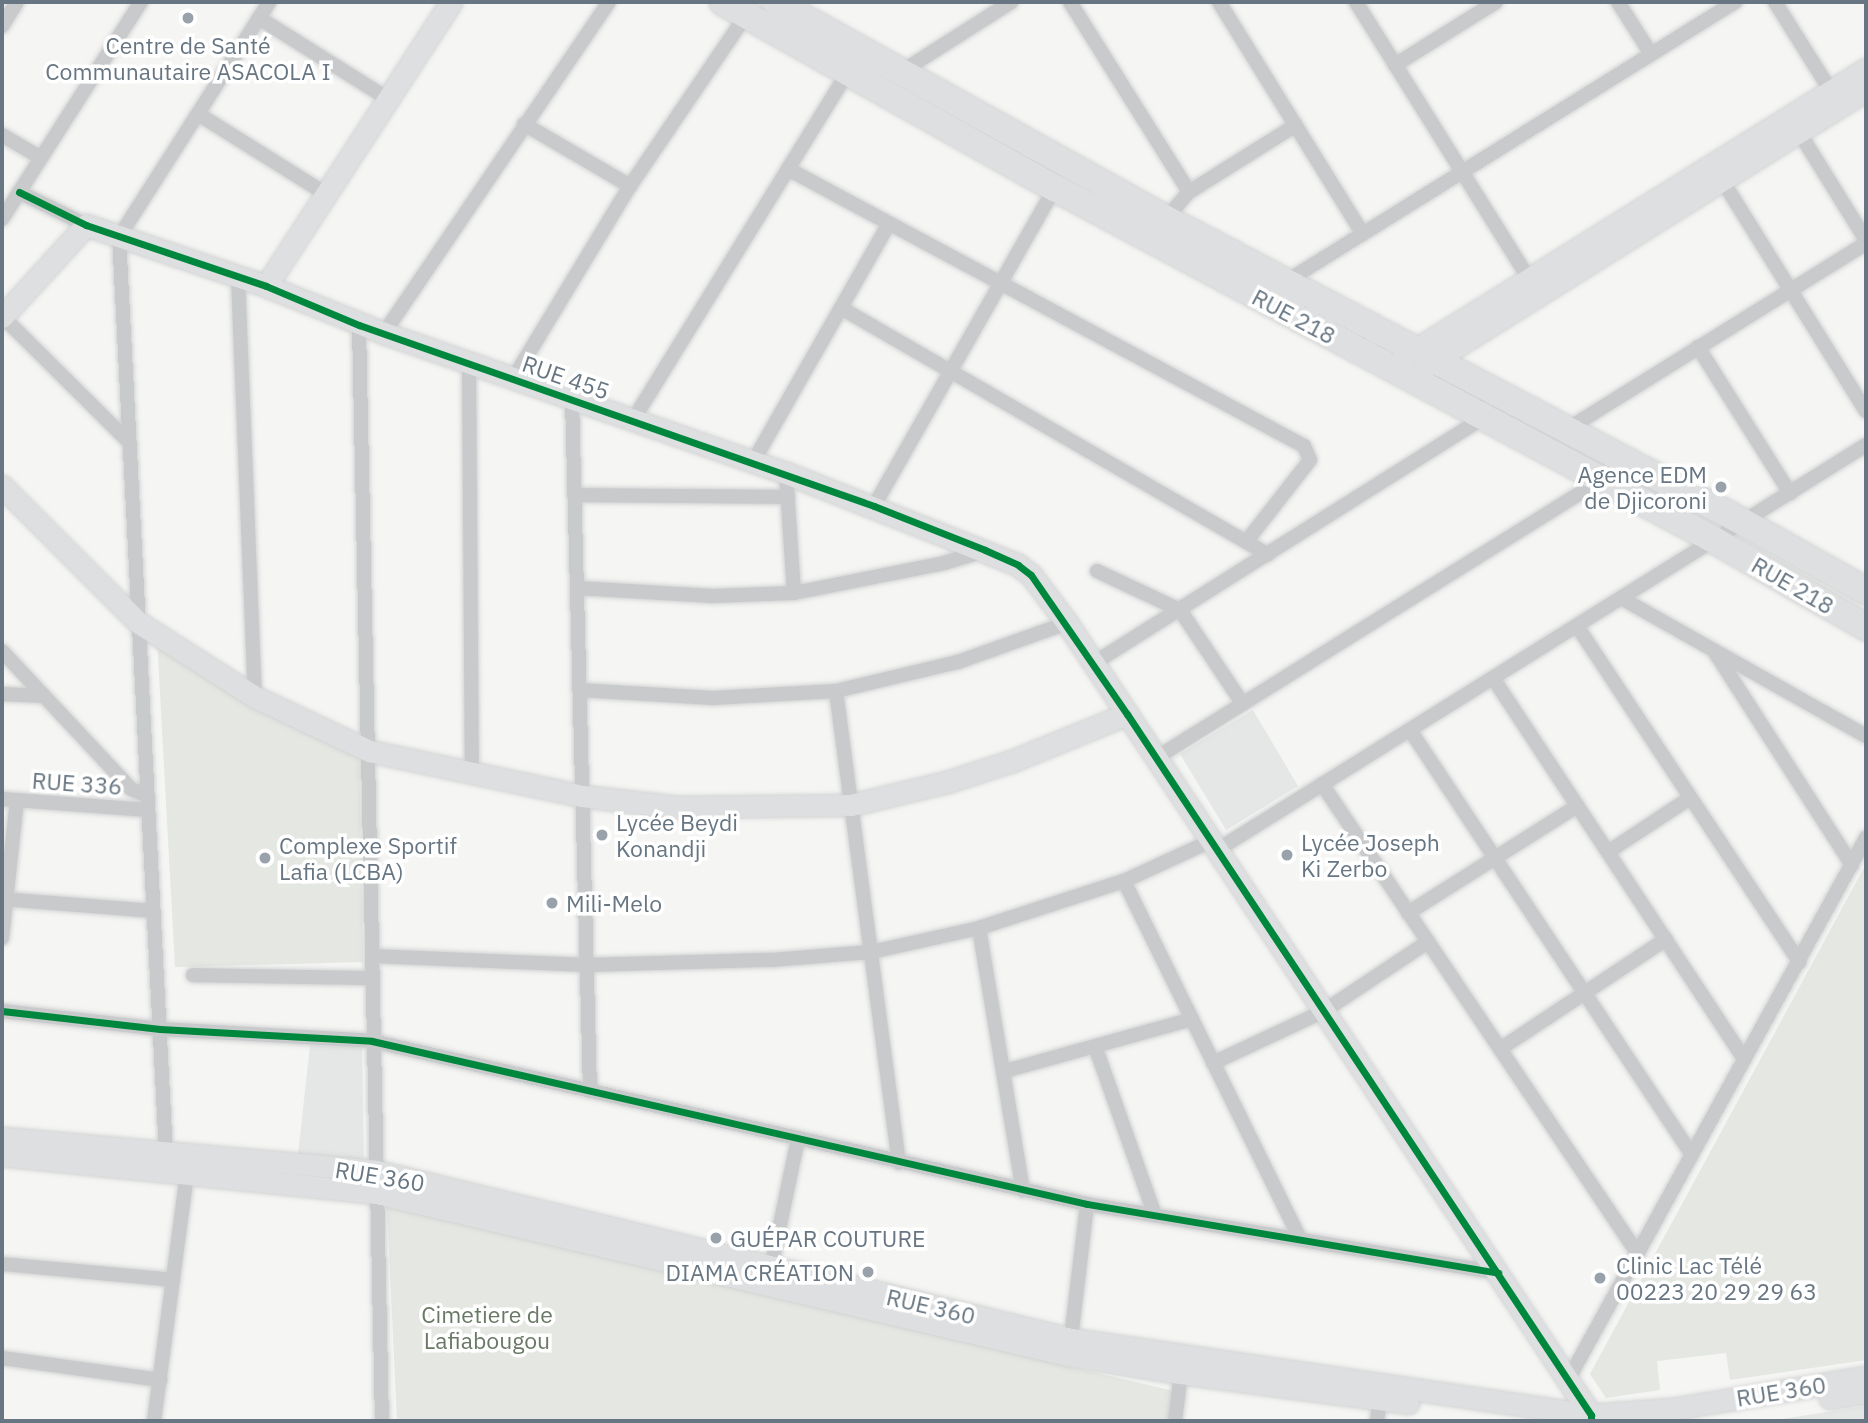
<!DOCTYPE html>
<html>
<head>
<meta charset="utf-8">
<style>
  body { margin:0 }
  #map { position:relative; width:1868px; height:1423px; overflow:hidden; background:#f5f5f4; font-family:"IBM Plex Sans",sans-serif }
  div>[style] { position:absolute }
  .built>* { inset:0; background:#e5e6e6 }
  .green>* { inset:0; background:#e4e7e2 }
  .roads { filter:drop-shadow(0 0 2px #d2d3d3) drop-shadow(0 0 2px #d2d3d3) }
  .street>* { height:14px; margin:-7px; padding:0 7px; transform-origin:7px; border-radius:7px; background:#c9cacb }
  .secondary>* { height:21px; margin:-10.5px; padding:0 10.5px; transform-origin:10.5px; border-radius:10.5px; background:#dedfe0 }
  .highway>* { height:26px; margin:-13px; padding:0 13px; transform-origin:13px; border-radius:13px; background:#dedfe0 }
  .cycleway>* { height:7px; margin:-3.5px; padding:0 3.5px; transform-origin:3.5px; border-radius:3.5px; background:#00873e }
  .dots>* { width:19px; height:19px; translate:-50% -50%; box-sizing:border-box; border:4px solid #fff; border-radius:50% }
  span { translate:-50% -50%; white-space:nowrap; text-align:center; line-height:1.15; -webkit-text-stroke:7px #fff; paint-order:stroke }
  .poi-label { font-size:23px; color:#677682 }
  .right { translate:-100% -50%; text-align:right }
  .left { translate:0 -50%; text-align:left }
  .street-label { font-size:23px; color:#677682 }
  .park-label { font-size:23px; color:#697965 }
  .frame { position:absolute; inset:0; border:4px solid #677682; pointer-events:none }
</style>
</head>
<body>
<div id="map">
  <div class="built">
    <i style="clip-path:polygon(1253px 710px,1298px 786px,1226px 830px,1180px 754px)"></i>
    <i style="clip-path:polygon(310px 1045px,362px 1047px,364px 1164px,298px 1155px)"></i>
    <i style="clip-path:polygon(1866px 1406px,1866px 1421px,1768px 1421px)"></i>
  </div>
  <div class="green">
    <i style="clip-path:polygon(157px 638px,359px 754px,363px 962px,175px 967px)"></i>
    <i style="clip-path:polygon(1866px 864px,1866px 1360px,1730px 1380px,1726px 1353px,1657px 1361px,1660px 1390px,1606px 1398px,1590px 1374px)"></i>
    <i style="clip-path:polygon(387px 1207px,1174px 1391px,1170px 1421px,397px 1421px)"></i>
  </div>
  <div class="roads">
    <div class="street">
      <i style="left:1070px;top:2px;width:224px;rotate:57.9deg"></i>
      <i style="left:1219px;top:2px;width:273px;rotate:58.2deg"></i>
      <i style="left:1356px;top:2px;width:332px;rotate:58deg"></i>
      <i style="left:1618px;top:2px;width:62px;rotate:57.6deg"></i>
      <i style="left:1775px;top:2px;width:111px;rotate:57.9deg"></i>
      <i style="left:259px;top:18px;width:152px;rotate:32.1deg"></i>
      <i style="left:2px;top:26px;width:28px;rotate:-58deg"></i>
      <i style="left:1395px;top:65px;width:119px;rotate:-32deg"></i>
      <i style="left:898px;top:74px;width:134px;rotate:-32.5deg"></i>
      <i style="left:198px;top:114px;width:151px;rotate:32deg"></i>
      <i style="left:524px;top:124px;width:123px;rotate:30.3deg"></i>
      <i style="left:1799px;top:132px;width:127px;rotate:58.2deg"></i>
      <i style="left:2px;top:135px;width:45px;rotate:30.5deg"></i>
      <i style="left:788px;top:169px;width:586px;rotate:28.23deg"></i>
      <i style="left:1304px;top:446px;width:15px;rotate:67deg"></i>
      <i style="left:1310px;top:460px;width:104px;rotate:128deg"></i>
      <i style="left:1722px;top:180px;width:272px;rotate:58.1deg"></i>
      <i style="left:19px;top:192px;width:75px;rotate:26.2deg"></i>
      <i style="left:2px;top:219px;width:258px;rotate:-57.4deg"></i>
      <i style="left:1166px;top:219px;width:35px;rotate:-50deg"></i>
      <i style="left:1189px;top:192px;width:126px;rotate:-32.1deg"></i>
      <i style="left:238px;top:277px;width:420px;rotate:87.7deg"></i>
      <i style="left:1287px;top:281px;width:528px;rotate:-31.91deg"></i>
      <i style="left:841px;top:308px;width:493px;rotate:30deg"></i>
      <i style="left:2px;top:316px;width:180px;rotate:44.8deg"></i>
      <i style="left:359px;top:325px;width:1096px;rotate:88.8deg"></i>
      <i style="left:384px;top:333px;width:400px;rotate:-55.8deg"></i>
      <i style="left:1698px;top:347px;width:173px;rotate:57.8deg"></i>
      <i style="left:469px;top:364px;width:408px;rotate:89.6deg"></i>
      <i style="left:513px;top:379px;width:226px;rotate:-58.8deg"></i>
      <i style="left:630px;top:186px;width:207px;rotate:-55.8deg"></i>
      <i style="left:572px;top:399px;width:692px;rotate:88.51deg"></i>
      <i style="left:633px;top:420px;width:408px;rotate:-58.3deg"></i>
      <i style="left:1566px;top:430px;width:354px;rotate:-31.9deg"></i>
      <i style="left:753px;top:462px;width:274px;rotate:-60.3deg"></i>
      <i style="left:786px;top:473px;width:120px;rotate:86.2deg"></i>
      <i style="left:574px;top:495px;width:214px;rotate:0.5deg"></i>
      <i style="left:874px;top:506px;width:366px;rotate:-60.4deg"></i>
      <i style="left:1097px;top:571px;width:92px;rotate:25.2deg"></i>
      <i style="left:1180px;top:610px;width:113px;rotate:56.2deg"></i>
      <i style="left:577px;top:588px;width:136px;rotate:3.4deg"></i>
      <i style="left:713px;top:596px;width:81px;rotate:-2.1deg"></i>
      <i style="left:794px;top:593px;width:153px;rotate:-11.3deg"></i>
      <i style="left:944px;top:563px;width:42px;rotate:-16.7deg"></i>
      <i style="left:1621px;top:598px;width:281px;rotate:29.4deg"></i>
      <i style="left:1577px;top:626px;width:403px;rotate:56.5deg"></i>
      <i style="left:2px;top:651px;width:189px;rotate:46.9deg"></i>
      <i style="left:131px;top:789px;width:18px;rotate:22deg"></i>
      <i style="left:1716px;top:654px;width:251px;rotate:57.2deg"></i>
      <i style="left:1094px;top:663px;width:460px;rotate:-32.2deg"></i>
      <i style="left:1493px;top:678px;width:455px;rotate:56.6deg"></i>
      <i style="left:579px;top:690px;width:134px;rotate:3.4deg"></i>
      <i style="left:713px;top:698px;width:123px;rotate:-3.3deg"></i>
      <i style="left:836px;top:691px;width:125px;rotate:-13.4deg"></i>
      <i style="left:958px;top:662px;width:116px;rotate:-19.7deg"></i>
      <i style="left:836px;top:691px;width:476px;rotate:82.4deg"></i>
      <i style="left:2px;top:694px;width:42px;rotate:2.7deg"></i>
      <i style="left:1410px;top:730px;width:510px;rotate:56.43deg"></i>
      <i style="left:1156px;top:758px;width:525px;rotate:-31.99deg"></i>
      <i style="left:1322px;top:784px;width:566px;rotate:56.09deg"></i>
      <i style="left:2px;top:799px;width:146px;rotate:4.3deg"></i>
      <i style="left:1217px;top:850px;width:765px;rotate:-31.97deg"></i>
      <i style="left:1608px;top:852px;width:98px;rotate:-33.4deg"></i>
      <i style="left:1124px;top:881px;width:398px;rotate:63.8deg"></i>
      <i style="left:2px;top:899px;width:152px;rotate:4.5deg"></i>
      <i style="left:1408px;top:913px;width:200px;rotate:-32.3deg"></i>
      <i style="left:979px;top:928px;width:266px;rotate:80.5deg"></i>
      <i style="left:2px;top:938px;width:138px;rotate:-83.8deg"></i>
      <i style="left:372px;top:956px;width:215px;rotate:2.4deg"></i>
      <i style="left:587px;top:965px;width:184px;rotate:-1.6deg"></i>
      <i style="left:771px;top:960px;width:100px;rotate:-4.6deg"></i>
      <i style="left:871px;top:952px;width:111px;rotate:-12.5deg"></i>
      <i style="left:979px;top:928px;width:152px;rotate:-18deg"></i>
      <i style="left:1124px;top:881px;width:96px;rotate:-24.7deg"></i>
      <i style="left:193px;top:975px;width:179px;rotate:1deg"></i>
      <i style="left:2px;top:1011px;width:159px;rotate:6.5deg"></i>
      <i style="left:160px;top:1029px;width:212px;rotate:3.2deg"></i>
      <i style="left:372px;top:1041px;width:733px;rotate:12.84deg"></i>
      <i style="left:1087px;top:1204px;width:417px;rotate:9.5deg"></i>
      <i style="left:1095px;top:1046px;width:179px;rotate:70.5deg"></i>
      <i style="left:1500px;top:1049px;width:199px;rotate:-33.5deg"></i>
      <i style="left:1213px;top:1063px;width:123px;rotate:-25.1deg"></i>
      <i style="left:1324px;top:1011px;width:125px;rotate:-33.6deg"></i>
      <i style="left:1005px;top:1071px;width:194px;rotate:-15.5deg"></i>
      <i style="left:166px;top:1154px;width:918px;rotate:-92.93deg"></i>
      <i style="left:119px;top:237px;width:279px;rotate:-57.4deg"></i>
      <i style="left:2px;top:1264px;width:172px;rotate:5.3deg"></i>
      <i style="left:771px;top:1268px;width:132px;rotate:-78.2deg"></i>
      <i style="left:1070px;top:1347px;width:144px;rotate:-83.2deg"></i>
      <i style="left:2px;top:1358px;width:160px;rotate:7.9deg"></i>
      <i style="left:1568px;top:1380px;width:619px;rotate:-61.2deg"></i>
      <i style="left:154px;top:1421px;width:258px;rotate:-82.4deg"></i>
      <i style="left:1175px;top:1421px;width:48px;rotate:-82.9deg"></i>
      <i style="left:1377px;top:1421px;width:22px;rotate:-82deg"></i>
    </div>
    <div class="secondary">
      <i style="left:266px;top:286px;width:339px;rotate:-56.9deg"></i>
      <i style="left:2px;top:317px;width:125px;rotate:-47.6deg"></i>
      <i style="left:86px;top:225px;width:190px;rotate:18.7deg"></i>
      <i style="left:266px;top:286px;width:127px;rotate:21.7deg"></i>
      <i style="left:384px;top:333px;width:426px;rotate:19.2deg"></i>
      <i style="left:786px;top:473px;width:250px;rotate:21.6deg"></i>
      <i style="left:1018px;top:565px;width:16px;rotate:38deg"></i>
      <i style="left:1031px;top:575px;width:60px;rotate:53.1deg"></i>
      <i style="left:1067px;top:623px;width:950px;rotate:56.51deg"></i>
      <i style="left:1591px;top:1415px;width:6px;rotate:90deg"></i>
      <i style="left:1425px;top:366px;width:520px;rotate:-32.04deg"></i>
      <i style="left:1391px;top:368px;width:30px;rotate:-37deg"></i>
      <i style="left:1415px;top:350px;width:531px;rotate:-31.93deg"></i>
      <i style="left:2px;top:486px;width:194px;rotate:45deg"></i>
      <i style="left:139px;top:623px;width:138px;rotate:32.5deg"></i>
      <i style="left:255px;top:697px;width:126px;rotate:25.3deg"></i>
      <i style="left:369px;top:751px;width:218px;rotate:11.9deg"></i>
      <i style="left:582px;top:796px;width:96px;rotate:6.6deg"></i>
      <i style="left:677px;top:807px;width:174px;rotate:-0.7deg"></i>
      <i style="left:851px;top:805px;width:99px;rotate:-13.5deg"></i>
      <i style="left:947px;top:782px;width:68px;rotate:-17.9deg"></i>
      <i style="left:1012px;top:761px;width:124px;rotate:-22.2deg"></i>
      <i style="left:2px;top:1138px;width:375px;rotate:5deg"></i>
      <i style="left:376px;top:1171px;width:715px;rotate:13.59deg"></i>
      <i style="left:1071px;top:1339px;width:526px;rotate:8.32deg"></i>
      <i style="left:1591px;top:1415px;width:81px;rotate:-4.2deg"></i>
      <i style="left:1672px;top:1409px;width:197px;rotate:-9.4deg"></i>
      <i style="left:2px;top:1155px;width:377px;rotate:5.8deg"></i>
      <i style="left:377px;top:1193px;width:710px;rotate:13.19deg"></i>
      <i style="left:1068px;top:1355px;width:114px;rotate:9.1deg"></i>
      <i style="left:1181px;top:1373px;width:229px;rotate:7.5deg"></i>
      <i style="left:1830px;top:1398px;width:36px;rotate:-9deg"></i>
    </div>
    <div class="highway">
      <i style="left:723px;top:2px;width:381px;rotate:29.3deg"></i>
      <i style="left:1055px;top:188px;width:747px;rotate:28.11deg"></i>
      <i style="left:1714px;top:540px;width:175px;rotate:29.8deg"></i>
      <i style="left:775px;top:2px;width:447px;rotate:29deg"></i>
      <i style="left:1166px;top:219px;width:652px;rotate:27.71deg"></i>
      <i style="left:1743px;top:522px;width:141px;rotate:29.3deg"></i>
    </div>
  </div>
  <div class="cycleway">
    <i style="left:19px;top:192px;width:75px;rotate:26.2deg"></i>
    <i style="left:86px;top:225px;width:190px;rotate:18.7deg"></i>
    <i style="left:266px;top:286px;width:101px;rotate:22.8deg"></i>
    <i style="left:359px;top:325px;width:546px;rotate:19.36deg"></i>
    <i style="left:874px;top:506px;width:119px;rotate:21.6deg"></i>
    <i style="left:985px;top:550px;width:36px;rotate:24deg"></i>
    <i style="left:1018px;top:565px;width:16px;rotate:38deg"></i>
    <i style="left:1031px;top:575px;width:169px;rotate:55.4deg"></i>
    <i style="left:1127px;top:714px;width:841px;rotate:56.5deg"></i>
    <i style="left:1591px;top:1415px;width:6px;rotate:90deg"></i>
    <i style="left:2px;top:1011px;width:159px;rotate:6.5deg"></i>
    <i style="left:160px;top:1029px;width:212px;rotate:3.2deg"></i>
    <i style="left:372px;top:1041px;width:733px;rotate:12.84deg"></i>
    <i style="left:1087px;top:1204px;width:417px;rotate:9.5deg"></i>
  </div>
  <div class="dots">
    <i style="left:188px;top:18px;background:#99a2aa"></i>
    <i style="left:1721px;top:487px;background:#99a2aa"></i>
    <i style="left:602px;top:835px;background:#99a2aa"></i>
    <i style="left:1287px;top:855px;background:#99a2aa"></i>
    <i style="left:265px;top:858px;background:#99a2aa"></i>
    <i style="left:552px;top:903px;background:#99a2aa"></i>
    <i style="left:716px;top:1238px;background:#99a2aa"></i>
    <i style="left:868px;top:1272px;background:#99a2aa"></i>
    <i style="left:1600px;top:1278px;background:#99a2aa"></i>
  </div>
  <div class="poi-label">
    <span style="left:188px;top:58px">Centre de Santé<br>Communautaire ASACOLA I</span>
    <span class="right" style="left:1707px;top:487px">Agence EDM<br>de Djicoroni</span>
    <span class="left" style="left:616px;top:835px">Lycée Beydi<br>Konandji</span>
    <span class="left" style="left:1301px;top:855px">Lycée Joseph<br>Ki Zerbo</span>
    <span class="left" style="left:279px;top:858px">Complexe Sportif<br>Lafia (LCBA)</span>
    <span class="left" style="left:566px;top:903px">Mili-Melo</span>
    <span class="left" style="left:730px;top:1238px">GUÉPAR COUTURE</span>
    <span class="left" style="left:1616px;top:1278px">Clinic Lac Télé<br>00223 20 29 29 63</span>
    <span class="right" style="left:854px;top:1272px">DIAMA CRÉATION</span>
  </div>
  <div class="street-label">
    <span style="left:1294px;top:316px;rotate:28deg">RUE 218</span>
    <span style="left:566px;top:377px;rotate:19deg">RUE 455</span>
    <span style="left:1793px;top:585px;rotate:30deg">RUE 218</span>
    <span style="left:77px;top:783px;rotate:4deg">RUE 336</span>
    <span style="left:380px;top:1176px;rotate:9deg">RUE 360</span>
    <span style="left:931px;top:1306px;rotate:13deg">RUE 360</span>
    <span style="left:1781px;top:1391px;rotate:-9deg">RUE 360</span>
  </div>
  <div class="park-label">
    <span style="left:487px;top:1327px">Cimetiere de<br>Lafiabougou</span>
  </div>
  <div class="frame"></div>
</div>
</body>
</html>
